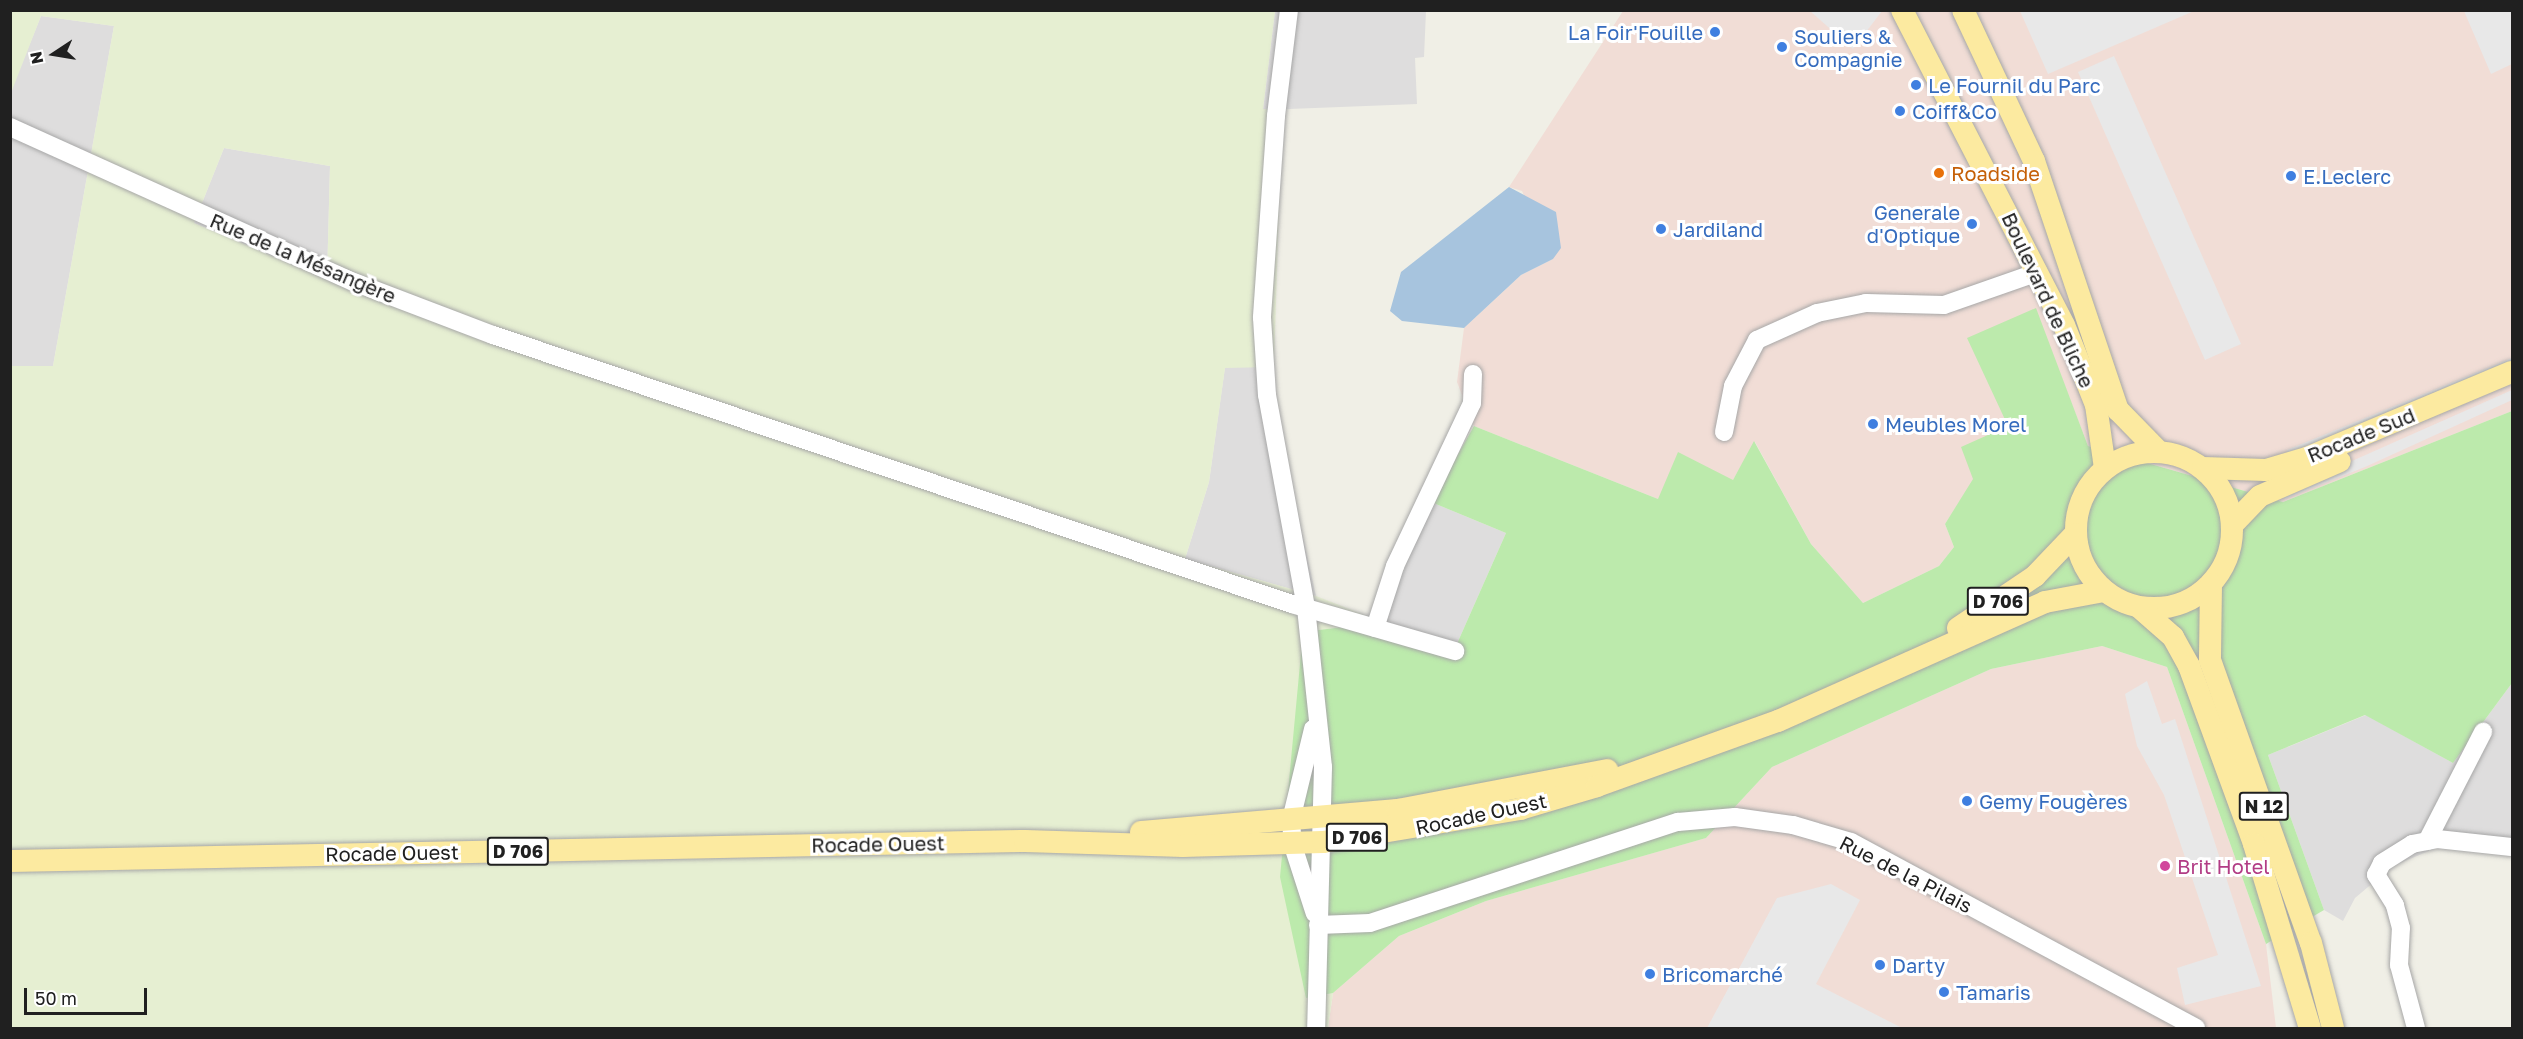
<!DOCTYPE html>
<html>
<head>
<meta charset="utf-8">
<style>
  body { margin:0 }
  #map { position:relative; width:2523px; height:1039px; overflow:hidden; background:#f0efe6; font-family:"Golos Text",sans-serif }
  div>[style] { position:absolute }
  .residential>* { inset:0; background:#dedddd }
  .commercial>* { inset:0; background:#f1ddd6 }
  .farmland>* { inset:0; background:#e6efd2 }
  .grass>* { inset:0; background:#bceaac }
  .parking>* { inset:0; background:#e8e8e8 }
  .water>* { inset:0; background:#a7c4de }
  .roads { filter:drop-shadow(0 0 2px #a7a7a7) drop-shadow(0 0 2px #a7a7a7) }
  .minor>* { height:18px; margin:-9px; padding:0 9px; transform-origin:9px; border-radius:9px; background:#fff }
  .major>* { height:22px; margin:-11px; padding:0 11px; transform-origin:11px; border-radius:11px; background:#fceaa0 }
  .major>.ring { margin:-11px; padding:0; box-sizing:content-box; background:none; border:22px solid #fceaa0; border-radius:50% }
  .dots>* { width:16px; height:16px; translate:-50% -50%; box-sizing:border-box; border:3px solid #fff; border-radius:50% }
  span { translate:-50% -50%; white-space:nowrap; text-align:center; line-height:1.15; -webkit-text-stroke:6px #fff; paint-order:stroke }
  .shield-label span { padding:2px 4px; background:#fff; border:2px solid; border-radius:4px; -webkit-text-stroke-width:0 }
  .shield-label { font-size:18px; color:#202020; font-weight:700 }
  .shop-label { font-size:20px; color:#366cbe }
  .right { translate:-100% -50%; text-align:right }
  .left { translate:0 -50%; text-align:left }
  .food-label { font-size:20px; color:#c56008 }
  .street-label { font-size:20px; color:#202020 }
  .hotel-label { font-size:20px; color:#b23c85 }
  .frame { position:absolute; inset:0; border:12px solid #202020; pointer-events:none }
  .north { position:absolute; left:24px; top:24px; width:60px; height:60px; -webkit-text-stroke:4px #fff; paint-order:stroke; rotate:258deg; font-size:16px; font-weight:700; line-height:24px; text-align:center; color:#202020 }
  .north::after { content:''; display:block; margin:auto; width:21px; height:27px; background:#202020; clip-path:polygon(50% 0,100% 100%,50% 72%,0 100%) }
  .scale { position:absolute; left:24px; top:988px; width:123px; height:27px; box-sizing:border-box; border:3px solid #202020; border-top:0; padding-left:8px; font-size:18px; line-height:21px; white-space:nowrap; color:#202020; -webkit-text-stroke:4px #fff; paint-order:stroke }
</style>
</head>
<body>
<div id="map">
  <div class="residential">
    <i style="clip-path:polygon(1275px 11px,1472px 11px,1426px 11px,1424px 57px,1415px 58px,1417px 104px,1263px 110px)"></i>
    <i style="clip-path:polygon(41px 16px,114px 26px,53px 366px,11px 366px,10px 93px)"></i>
    <i style="clip-path:polygon(224px 148px,330px 166px,327px 279px,194px 223px)"></i>
    <i style="clip-path:polygon(1225px 367px,1274px 367px,1277px 419px,1316px 596px,1185px 559px,1209px 482px)"></i>
    <i style="clip-path:polygon(1431px 502px,1506px 533px,1456px 646px,1383px 622px)"></i>
    <i style="clip-path:polygon(2512px 683px,2512px 855px,2436px 848px,2393px 866px,2355px 898px,2343px 921px,2324px 910px,2268px 755px,2366px 715px,2453px 763px)"></i>
  </div>
  <div class="commercial">
    <i style="clip-path:polygon(1623px 11px,2512px 11px,2512px 411px,2283px 502px,2088px 446px,2035px 309px,2008px 426px,1945px 524px,1954px 547px,1939px 566px,1863px 603px,1811px 544px,1755px 442px,1733px 480px,1658px 499px,1474px 426px,1457px 382px,1464px 328px,1521px 275px,1553px 259px,1522px 191px,1509px 187px)"></i>
    <i style="clip-path:polygon(2102px 646px,2167px 667px,2266px 944px,2276px 1028px,1328px 1028px,1333px 993px,1399px 936px,1486px 901px,1706px 838px,1772px 767px,1991px 669px)"></i>
  </div>
  <div class="farmland">
    <i style="clip-path:polygon(evenodd,11px 11px,1275px 11px,1263px 109px,1282px 110px,1274px 367px,1225px 368px,1209px 482px,1185px 559px,1316px 596px,1383px 622px,1303px 632px,1306px 997px,1333px 993px,1328px 1028px,11px 1028px,11px 366px,53px 366px,114px 26px,41px 16px,11px 93px,11px 11px,224px 148px,330px 166px,327px 279px,194px 223px,224px 148px)"></i>
  </div>
  <div class="grass">
    <i style="clip-path:polygon(2036px 308px,2088px 446px,2283px 502px,2512px 411px,2512px 683px,2453px 763px,2365px 715px,2268px 755px,2324px 910px,2266px 944px,2167px 667px,2102px 646px,1991px 669px,1772px 767px,1706px 838px,1486px 901px,1399px 936px,1333px 993px,1306px 998px,1280px 877px,1303px 632px,1383px 622px,1456px 646px,1506px 533px,1431px 502px,1474px 426px,1658px 499px,1678px 452px,1733px 480px,1754px 441px,1811px 544px,1863px 603px,1939px 566px,1954px 547px,1945px 524px,1973px 479px,1961px 447px,2008px 426px,1967px 338px)"></i>
  </div>
  <div class="parking">
    <i style="clip-path:polygon(1810px 11px,1882px 11px,1853px 49px)"></i>
    <i style="clip-path:polygon(2020px 11px,2194px 11px,2048px 74px)"></i>
    <i style="clip-path:polygon(2464px 11px,2512px 11px,2512px 64px,2491px 74px)"></i>
    <i style="clip-path:polygon(2114px 56px,2241px 344px,2205px 360px,2078px 72px)"></i>
    <i style="clip-path:polygon(2512px 358px,2512px 368px,2289px 459px,2287px 450px)"></i>
    <i style="clip-path:polygon(2512px 390px,2512px 400px,2365px 467px,2285px 499px,2280px 493px)"></i>
    <i style="clip-path:polygon(2147px 681px,2162px 724px,2175px 719px,2261px 986px,2185px 1005px,2177px 968px,2218px 955px,2164px 795px,2137px 746px,2125px 694px)"></i>
    <i style="clip-path:polygon(1831px 884px,1860px 900px,1816px 984px,1902px 1028px,1707px 1028px,1777px 898px)"></i>
  </div>
  <div class="water">
    <i style="clip-path:polygon(1509px 187px,1556px 212px,1561px 248px,1553px 259px,1521px 275px,1464px 328px,1402px 321px,1390px 311px,1401px 272px)"></i>
  </div>
  <div class="roads">
    <div class="minor">
      <i style="left:1289px;top:10px;width:107px;rotate:97deg"></i>
      <i style="left:1276px;top:116px;width:202px;rotate:94deg"></i>
      <i style="left:1262px;top:318px;width:77px;rotate:86.3deg"></i>
      <i style="left:1267px;top:395px;width:217px;rotate:79.6deg"></i>
      <i style="left:1306px;top:608px;width:160px;rotate:83.9deg"></i>
      <i style="left:1323px;top:767px;width:261px;rotate:91.5deg"></i>
      <i style="left:10px;top:127px;width:377px;rotate:24.3deg"></i>
      <i style="left:354px;top:282px;width:149px;rotate:20.9deg"></i>
      <i style="left:493px;top:335px;width:843px;rotate:18.61deg"></i>
      <i style="left:1292px;top:604px;width:170px;rotate:16.1deg"></i>
      <i style="left:1724px;top:432px;width:47px;rotate:-78.9deg"></i>
      <i style="left:1733px;top:386px;width:52px;rotate:-62.4deg"></i>
      <i style="left:1757px;top:340px;width:66px;rotate:-24.2deg"></i>
      <i style="left:1817px;top:313px;width:50px;rotate:-11.5deg"></i>
      <i style="left:1866px;top:303px;width:78px;rotate:1.5deg"></i>
      <i style="left:1944px;top:305px;width:100px;rotate:-19.3deg"></i>
      <i style="left:1375px;top:628px;width:65px;rotate:-72.1deg"></i>
      <i style="left:1395px;top:566px;width:180px;rotate:-64.7deg"></i>
      <i style="left:1472px;top:403px;width:29px;rotate:-88deg"></i>
      <i style="left:1313px;top:729px;width:94px;rotate:103.6deg"></i>
      <i style="left:1291px;top:820px;width:26px;rotate:86deg"></i>
      <i style="left:1293px;top:846px;width:71px;rotate:72.1deg"></i>
      <i style="left:2427px;top:841px;width:123px;rotate:-62.8deg"></i>
      <i style="left:1318px;top:925px;width:52px;rotate:-2.2deg"></i>
      <i style="left:1370px;top:923px;width:324px;rotate:-18.2deg"></i>
      <i style="left:1678px;top:822px;width:57px;rotate:-5deg"></i>
      <i style="left:1735px;top:817px;width:59px;rotate:7.9deg"></i>
      <i style="left:1793px;top:825px;width:60px;rotate:16.3deg"></i>
      <i style="left:1851px;top:842px;width:392px;rotate:28.3deg"></i>
      <i style="left:2416px;top:1028px;width:65px;rotate:-105.1deg"></i>
      <i style="left:2399px;top:965px;width:37px;rotate:-87deg"></i>
      <i style="left:2401px;top:928px;width:24px;rotate:-105deg"></i>
      <i style="left:2395px;top:905px;width:36px;rotate:-122deg"></i>
      <i style="left:2376px;top:875px;width:13px;rotate:-63deg"></i>
      <i style="left:2382px;top:863px;width:36px;rotate:-32deg"></i>
      <i style="left:2412px;top:844px;width:25px;rotate:-11deg"></i>
      <i style="left:2437px;top:839px;width:75px;rotate:6.1deg"></i>
    </div>
    <div class="major">
      <i style="left:1902px;top:10px;width:354px;rotate:62.8deg"></i>
      <i style="left:2064px;top:325px;width:86px;rotate:68.2deg"></i>
      <i style="left:2096px;top:405px;width:64px;rotate:81.9deg"></i>
      <i style="left:1963px;top:10px;width:167px;rotate:64.8deg"></i>
      <i style="left:2034px;top:161px;width:263px;rotate:71.4deg"></i>
      <i style="left:2118px;top:410px;width:57px;rotate:45.7deg"></i>
      <i class="ring" style="left:2076px;top:452px;width:134px;height:134px"></i>
      <i style="left:2203px;top:468px;width:63px;rotate:1.8deg"></i>
      <i style="left:2266px;top:470px;width:43px;rotate:-16.3deg"></i>
      <i style="left:2307px;top:458px;width:222px;rotate:-22.8deg"></i>
      <i style="left:2232px;top:525px;width:40px;rotate:-46deg"></i>
      <i style="left:2260px;top:496px;width:87px;rotate:-23.6deg"></i>
      <i style="left:2211px;top:584px;width:76px;rotate:90.8deg"></i>
      <i style="left:2210px;top:660px;width:300px;rotate:70.4deg"></i>
      <i style="left:2311px;top:943px;width:88px;rotate:75.5deg"></i>
      <i style="left:2140px;top:608px;width:44px;rotate:41.3deg"></i>
      <i style="left:2173px;top:637px;width:33px;rotate:61deg"></i>
      <i style="left:2189px;top:666px;width:189px;rotate:69.9deg"></i>
      <i style="left:2254px;top:844px;width:192px;rotate:73.1deg"></i>
      <i style="left:1958px;top:628px;width:93px;rotate:-34deg"></i>
      <i style="left:2035px;top:576px;width:58px;rotate:-46.4deg"></i>
      <i style="left:1141px;top:832px;width:258px;rotate:-4.9deg"></i>
      <i style="left:1398px;top:810px;width:213px;rotate:-10.8deg"></i>
      <i style="left:10px;top:861px;width:1015px;rotate:-1.13deg"></i>
      <i style="left:1025px;top:841px;width:158px;rotate:1.8deg"></i>
      <i style="left:1183px;top:846px;width:140px;rotate:-1.6deg"></i>
      <i style="left:1323px;top:842px;width:200px;rotate:-9.5deg"></i>
      <i style="left:1520px;top:809px;width:80px;rotate:-16.6deg"></i>
      <i style="left:1597px;top:786px;width:192px;rotate:-19.8deg"></i>
      <i style="left:1778px;top:721px;width:292px;rotate:-24deg"></i>
      <i style="left:2045px;top:602px;width:60px;rotate:-10.6deg"></i>
    </div>
  </div>
  <div class="dots">
    <i style="left:1715px;top:32px;background:#3f7fe0"></i>
    <i style="left:1782px;top:47px;background:#3f7fe0"></i>
    <i style="left:1916px;top:85px;background:#3f7fe0"></i>
    <i style="left:1900px;top:111px;background:#3f7fe0"></i>
    <i style="left:1939px;top:173px;background:#e8710a"></i>
    <i style="left:2291px;top:176px;background:#3f7fe0"></i>
    <i style="left:1972px;top:224px;background:#3f7fe0"></i>
    <i style="left:1661px;top:229px;background:#3f7fe0"></i>
    <i style="left:1873px;top:424px;background:#3f7fe0"></i>
    <i style="left:1967px;top:801px;background:#3f7fe0"></i>
    <i style="left:2165px;top:866px;background:#d1479c"></i>
    <i style="left:1880px;top:965px;background:#3f7fe0"></i>
    <i style="left:1650px;top:974px;background:#3f7fe0"></i>
    <i style="left:1944px;top:992px;background:#3f7fe0"></i>
  </div>
  <div class="shield-label">
    <span style="left:1998px;top:601px">D 706</span>
    <span style="left:2264px;top:806px">N 12</span>
    <span style="left:1357px;top:837px">D 706</span>
    <span style="left:518px;top:851px">D 706</span>
  </div>
  <div class="shop-label">
    <span class="right" style="left:1703px;top:32px">La Foir'Fouille</span>
    <span class="left" style="left:1794px;top:48px">Souliers &amp;<br>Compagnie</span>
    <span class="left" style="left:1928px;top:85px">Le Fournil du Parc</span>
    <span class="left" style="left:1912px;top:111px">Coiff&amp;Co</span>
    <span class="left" style="left:2303px;top:176px">E.Leclerc</span>
    <span class="right" style="left:1960px;top:224px">Generale<br>d'Optique</span>
    <span class="left" style="left:1673px;top:229px">Jardiland</span>
    <span class="left" style="left:1885px;top:424px">Meubles Morel</span>
    <span class="left" style="left:1979px;top:801px">Gemy Fougères</span>
    <span class="left" style="left:1892px;top:965px">Darty</span>
    <span class="left" style="left:1662px;top:974px">Bricomarché</span>
    <span class="left" style="left:1956px;top:992px">Tamaris</span>
  </div>
  <div class="food-label">
    <span class="left" style="left:1951px;top:173px">Roadside</span>
  </div>
  <div class="street-label">
    <span style="left:303px;top:258px;rotate:23deg">Rue de la Mésangère</span>
    <span style="left:2048px;top:300px;rotate:65deg">Boulevard de Bliche</span>
    <span style="left:2361px;top:435px;rotate:-22deg">Rocade Sud</span>
    <span style="left:1481px;top:814px;rotate:-12deg">Rocade Ouest</span>
    <span style="left:878px;top:844px;rotate:-1deg">Rocade Ouest</span>
    <span style="left:392px;top:853px;rotate:-1deg">Rocade Ouest</span>
    <span style="left:1906px;top:874px;rotate:27deg">Rue de la Pilais</span>
  </div>
  <div class="hotel-label">
    <span class="left" style="left:2177px;top:866px">Brit Hotel</span>
  </div>
  <div class="frame"></div>
  <div class="north">N</div>
  <div class="scale">50 m</div>
</div>
</body>
</html>
